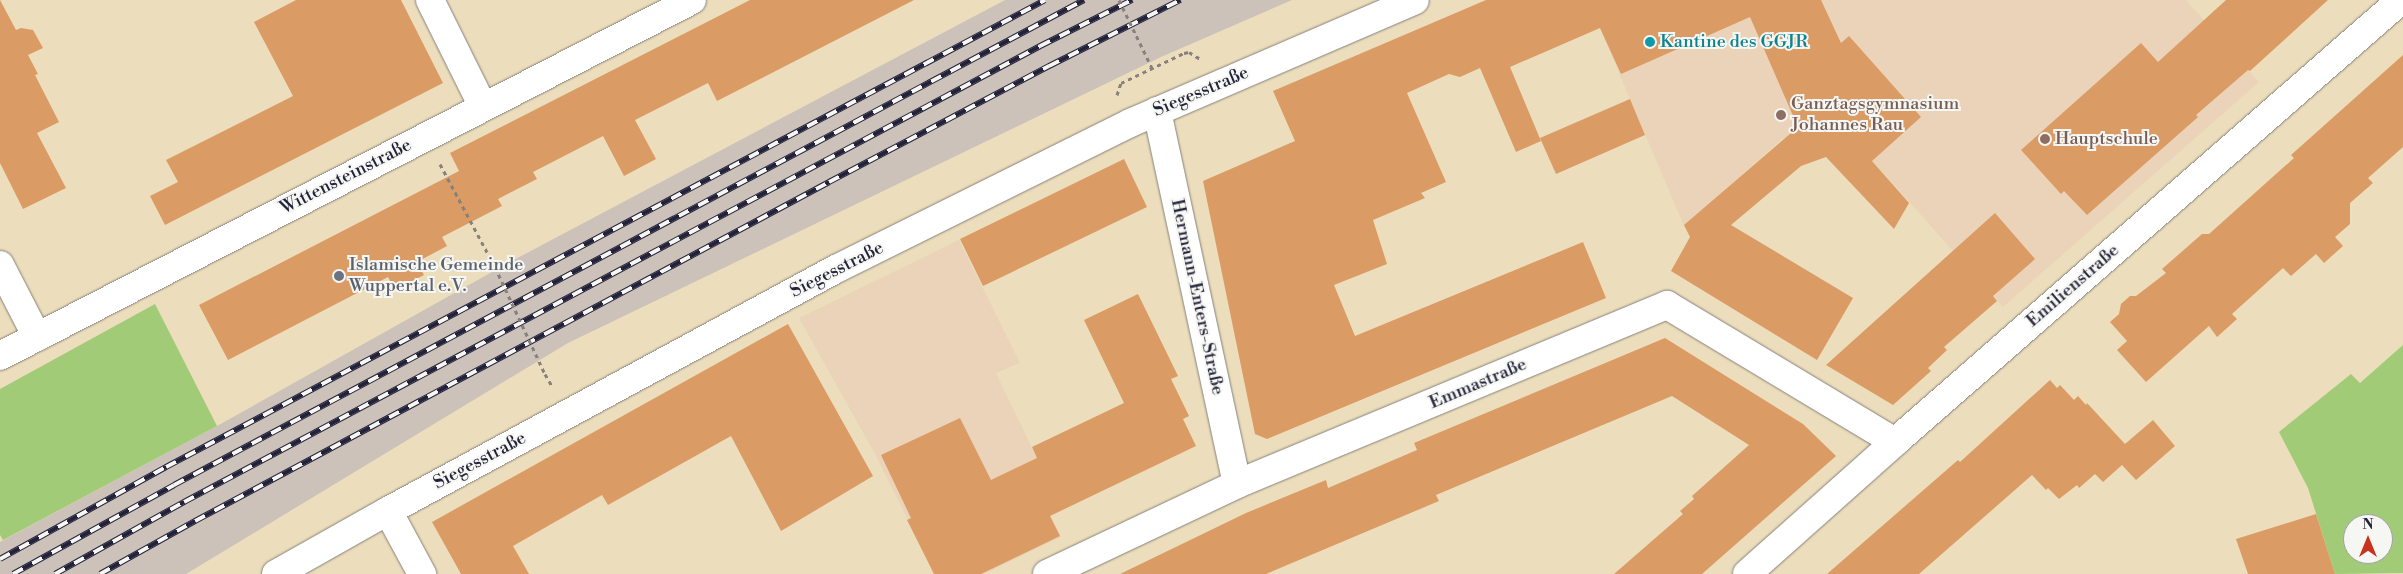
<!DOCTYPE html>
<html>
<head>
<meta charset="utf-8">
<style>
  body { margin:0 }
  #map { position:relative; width:2403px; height:574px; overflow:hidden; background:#ecdebc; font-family:"Libre Bodoni",serif }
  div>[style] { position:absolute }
  .built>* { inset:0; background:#ead3b8 }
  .industrial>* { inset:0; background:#ccc2b9 }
  .green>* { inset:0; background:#a2cb77 }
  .building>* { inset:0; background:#db9b65 }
  .path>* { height:3px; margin-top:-1.5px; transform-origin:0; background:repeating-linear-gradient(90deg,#87807c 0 4px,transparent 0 8px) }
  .roads { filter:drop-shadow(0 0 1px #87807c) drop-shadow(0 0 1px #87807c) }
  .minor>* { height:28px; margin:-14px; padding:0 14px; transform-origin:14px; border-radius:14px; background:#fff }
  .tertiary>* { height:28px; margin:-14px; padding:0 14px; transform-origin:14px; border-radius:14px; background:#fff }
  .rail>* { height:5.5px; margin-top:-2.75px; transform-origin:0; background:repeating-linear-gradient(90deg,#f6f6f2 0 11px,#22223b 0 22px); box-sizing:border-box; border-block:1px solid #22223b }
  .path-bridge>* { height:3px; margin-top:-1.5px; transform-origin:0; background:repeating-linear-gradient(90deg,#87807c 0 4px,transparent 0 8px) }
  .dots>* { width:14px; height:14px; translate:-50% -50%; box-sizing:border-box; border:2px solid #f6f6f2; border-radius:50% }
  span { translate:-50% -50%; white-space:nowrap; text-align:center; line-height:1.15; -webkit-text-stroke:4px #f6f6f2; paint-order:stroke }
  .culture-label { font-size:18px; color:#0d838f }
  .left { translate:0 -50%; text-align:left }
  .street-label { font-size:18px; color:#22223b }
  .education-label { font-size:18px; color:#785e54 }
  .worship-label { font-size:18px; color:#5b616d }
  .north { position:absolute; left:2343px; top:514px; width:50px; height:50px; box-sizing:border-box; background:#f6f6f2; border:1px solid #a1a1a9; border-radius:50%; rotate:0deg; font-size:14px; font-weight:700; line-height:20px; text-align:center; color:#22223b }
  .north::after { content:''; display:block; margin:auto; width:18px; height:22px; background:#c8321e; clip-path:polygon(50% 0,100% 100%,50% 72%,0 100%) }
</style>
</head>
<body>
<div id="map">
  <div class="built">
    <i style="clip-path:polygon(1588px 0,2186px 0,2259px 82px,2003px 307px,1837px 121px,1782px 139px,1684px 226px)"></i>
    <i style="clip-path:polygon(959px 240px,1020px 363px,996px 373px,1058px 502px,1047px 508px,1061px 537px,984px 574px,935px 574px,875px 454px,799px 318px)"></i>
  </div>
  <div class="industrial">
    <i style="clip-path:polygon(1005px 0,1292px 0,1161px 57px,568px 343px,186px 574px,0 574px,0 542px,217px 426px,508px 263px)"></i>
  </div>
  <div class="green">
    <i style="clip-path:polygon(155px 304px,217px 426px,3px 540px,0 535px,0 389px)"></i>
    <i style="clip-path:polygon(evenodd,2403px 345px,2403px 573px,2335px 574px,2308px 488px,2279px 432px,2351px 374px,2360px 383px,2403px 345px,2353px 524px,2383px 524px,2383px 554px,2353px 554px,2353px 524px)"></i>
  </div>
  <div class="building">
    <i style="clip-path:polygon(0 0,16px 30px,21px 28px,33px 30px,43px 48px,28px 55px,38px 74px,35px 75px,59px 122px,37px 133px,66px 188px,23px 209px,0 163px)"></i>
    <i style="clip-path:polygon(296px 0,401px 0,443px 83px,165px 225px,150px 196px,178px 182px,166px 160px,293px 96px,254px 22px)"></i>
    <i style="clip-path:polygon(750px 0,914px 0,717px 101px,708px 83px,635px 120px,656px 159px,624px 176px,603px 136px,533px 172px,537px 179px,498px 199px,502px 206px,442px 237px,447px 246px,417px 262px,424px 275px,395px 290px,388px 277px,228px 360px,199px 305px,459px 171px,450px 153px)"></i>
    <i style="clip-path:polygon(1486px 0,1821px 0,1841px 43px,1849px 36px,1921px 117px,1872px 161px,1909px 203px,1894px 229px,1826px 157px,1801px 166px,1731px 225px,1853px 298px,1817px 360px,1671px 271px,1690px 237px,1684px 225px,1798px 127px,1750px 17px,1621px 74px,1600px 28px,1510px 67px,1541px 141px,1516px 152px,1480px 68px,1460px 77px,1449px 74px,1407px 93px,1446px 182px,1421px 193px,1425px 198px,1373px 220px,1387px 264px,1334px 285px,1355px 336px,1583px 242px,1606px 298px,1267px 439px,1255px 434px,1203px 181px,1295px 141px,1273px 91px)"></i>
    <i style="clip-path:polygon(2226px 0,2328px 0,2250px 71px,2248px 70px,2196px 115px,2198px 117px,2087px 215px,2064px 191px,2061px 194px,2021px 150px,2141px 43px,2158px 62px)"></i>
    <i style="clip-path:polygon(2403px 55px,2403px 147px,2368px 178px,2373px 183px,2350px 203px,2350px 224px,2335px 237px,2343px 246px,2324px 263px,2316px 254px,2291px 276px,2283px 268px,2232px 314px,2237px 319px,2217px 337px,2209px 326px,2146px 382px,2117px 350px,2127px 341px,2110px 322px,2119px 314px,2121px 304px,2130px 296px,2136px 296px,2166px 273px,2162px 269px,2202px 234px,2209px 234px,2294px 158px,2291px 155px)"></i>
    <i style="clip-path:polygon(1630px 99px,1645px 135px,1556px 174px,1540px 138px)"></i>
    <i style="clip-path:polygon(1124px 159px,1147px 207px,983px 286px,960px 239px)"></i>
    <i style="clip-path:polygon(1995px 213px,2035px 259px,1993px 296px,1997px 301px,1944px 347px,1947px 350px,1928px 368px,1931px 371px,1893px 405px,1826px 365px)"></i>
    <i style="clip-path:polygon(1138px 294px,1178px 376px,1171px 379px,1189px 416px,1183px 419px,1196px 446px,1050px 516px,1060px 536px,981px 574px,934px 574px,907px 520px,911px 518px,881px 455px,960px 418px,991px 480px,1037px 458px,1032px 447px,1124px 403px,1084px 320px)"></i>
    <i style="clip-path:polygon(788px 324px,873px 476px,781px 531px,731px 436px,608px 505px,602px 495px,513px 546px,529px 574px,461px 574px,432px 522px)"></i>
    <i style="clip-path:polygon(1665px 338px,1803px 424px,1836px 456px,1702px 574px,1614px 574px,1683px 514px,1680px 511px,1694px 499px,1692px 496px,1749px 445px,1672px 396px,1436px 495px,1439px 501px,1266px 574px,1120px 574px,1246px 513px,1326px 480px,1328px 488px,1417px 450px,1414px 443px)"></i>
    <i style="clip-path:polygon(2050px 380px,2057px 388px,2060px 385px,2074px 400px,2078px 396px,2086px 405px,2087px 403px,2125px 444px,2153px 420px,2175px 446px,2136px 480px,2122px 465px,2103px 482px,2095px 474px,2079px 488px,2077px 485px,2059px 499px,2048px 488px,2046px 490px,2032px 475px,1919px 574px,1827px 574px,1958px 460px,1960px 462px)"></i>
    <i style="clip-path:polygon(2316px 514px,2335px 574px,2248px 574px,2236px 539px)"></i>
  </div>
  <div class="path">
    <i style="left:1117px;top:95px;width:13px;rotate:-72deg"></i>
    <i style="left:1121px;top:83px;width:70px;rotate:-25.5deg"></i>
    <i style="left:1184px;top:53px;width:5px;rotate:-11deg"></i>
    <i style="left:1189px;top:52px;width:13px;rotate:32deg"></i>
    <i style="left:440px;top:164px;width:117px;rotate:61.9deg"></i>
    <i style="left:545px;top:374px;width:14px;rotate:60deg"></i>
  </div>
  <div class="roads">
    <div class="minor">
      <i style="left:430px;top:0;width:119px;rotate:63.6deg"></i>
      <i style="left:1157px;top:111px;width:381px;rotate:77.9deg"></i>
      <i style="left:0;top:265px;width:81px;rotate:62.8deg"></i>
      <i style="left:388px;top:511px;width:72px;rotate:61.6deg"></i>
      <i style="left:276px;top:574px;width:129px;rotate:-29.4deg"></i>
      <i style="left:388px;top:511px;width:509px;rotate:-28.38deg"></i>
      <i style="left:836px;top:269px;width:328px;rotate:-26.4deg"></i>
      <i style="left:1130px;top:123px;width:310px;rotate:-23.3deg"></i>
      <i style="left:1047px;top:574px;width:210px;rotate:-25.3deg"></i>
      <i style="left:1237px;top:484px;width:466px;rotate:-22.6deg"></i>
      <i style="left:1667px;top:305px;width:266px;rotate:31deg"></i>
      <i style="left:1747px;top:574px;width:198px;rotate:-41.7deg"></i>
      <i style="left:1895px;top:442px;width:672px;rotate:-41.14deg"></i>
    </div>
    <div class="tertiary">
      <i style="left:0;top:356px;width:778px;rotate:-27.22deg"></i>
    </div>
  </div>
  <div class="rail">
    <i style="left:0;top:559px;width:190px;rotate:-29deg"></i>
    <i style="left:166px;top:467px;width:995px;rotate:-27.98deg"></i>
    <i style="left:13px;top:574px;width:184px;rotate:-28.9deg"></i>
    <i style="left:174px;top:485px;width:1031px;rotate:-28.06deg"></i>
    <i style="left:55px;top:574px;width:148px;rotate:-29.2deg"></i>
    <i style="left:184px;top:502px;width:970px;rotate:-28.04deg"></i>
    <i style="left:1040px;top:46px;width:103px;rotate:-26.6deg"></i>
    <i style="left:100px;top:574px;width:109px;rotate:-29.2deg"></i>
    <i style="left:195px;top:521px;width:719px;rotate:-28.13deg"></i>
    <i style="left:829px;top:182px;width:249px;rotate:-27.8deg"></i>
    <i style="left:1049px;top:66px;width:147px;rotate:-26.7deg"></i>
  </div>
  <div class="path-bridge">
    <i style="left:1119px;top:0;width:76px;rotate:64.1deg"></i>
    <i style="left:495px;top:267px;width:118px;rotate:65deg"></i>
  </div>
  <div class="dots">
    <i style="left:1650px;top:42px;background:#0f9aa8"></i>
    <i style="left:1781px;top:115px;background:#8d6e63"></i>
    <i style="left:2045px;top:139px;background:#8d6e63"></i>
    <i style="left:339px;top:276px;background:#6b7280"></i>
  </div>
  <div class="culture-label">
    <span class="left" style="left:1660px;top:42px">Kantine des GGJR</span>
  </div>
  <div class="street-label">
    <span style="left:1201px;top:92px;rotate:-23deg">Siegesstraße</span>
    <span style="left:346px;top:177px;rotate:-27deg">Wittensteinstraße</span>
    <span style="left:837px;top:270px;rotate:-27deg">Siegesstraße</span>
    <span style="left:2073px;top:286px;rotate:-41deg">Emilienstraße</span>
    <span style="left:1197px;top:297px;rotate:78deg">Hermann-Enters-Straße</span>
    <span style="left:1478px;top:384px;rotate:-23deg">Emmastraße</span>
    <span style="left:480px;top:461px;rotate:-28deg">Siegesstraße</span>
  </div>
  <div class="education-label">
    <span class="left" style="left:1791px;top:115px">Ganztagsgymnasium<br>Johannes Rau</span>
    <span class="left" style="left:2055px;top:139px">Hauptschule</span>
  </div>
  <div class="worship-label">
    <span class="left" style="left:349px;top:276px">Islamische Gemeinde<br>Wuppertal e.V.</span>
  </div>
  <div class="north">N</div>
</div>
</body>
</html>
